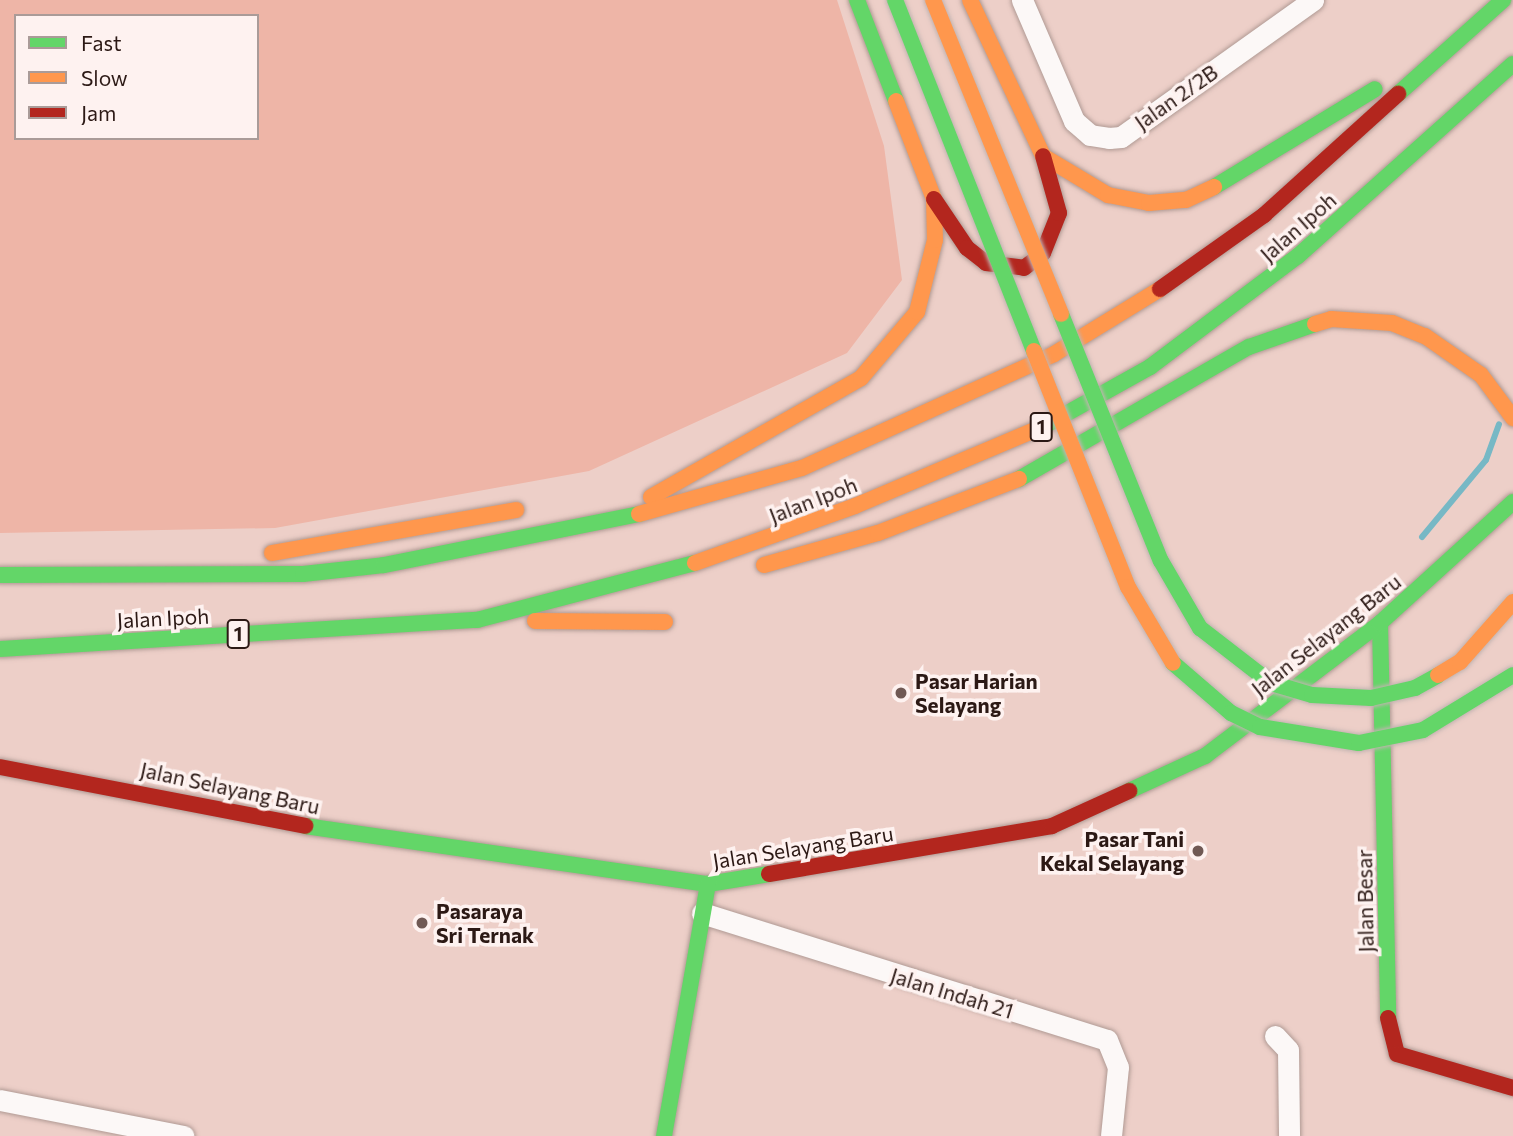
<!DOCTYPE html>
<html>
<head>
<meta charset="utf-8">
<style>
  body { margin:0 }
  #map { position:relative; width:1513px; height:1136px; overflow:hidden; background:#edcfc8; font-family:Commissioner,sans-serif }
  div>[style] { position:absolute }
  .green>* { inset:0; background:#eeb5a7 }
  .stream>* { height:6px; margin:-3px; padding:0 3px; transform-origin:3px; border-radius:3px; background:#77b8c5 }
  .roads { filter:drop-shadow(0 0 2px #b09a94) drop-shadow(0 0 2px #b09a94) }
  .street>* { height:21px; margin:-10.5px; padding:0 10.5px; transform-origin:10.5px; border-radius:10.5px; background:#fcf8f7 }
  .fast>* { height:16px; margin:-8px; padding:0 8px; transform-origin:8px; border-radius:8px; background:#63d668 }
  .slow>* { height:16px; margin:-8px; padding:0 8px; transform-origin:8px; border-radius:8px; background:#ff974d }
  .jam>* { height:16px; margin:-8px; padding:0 8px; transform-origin:8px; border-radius:8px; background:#b3261e }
  .bridges { filter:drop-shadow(0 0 2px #c2b3b0) drop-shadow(0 0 2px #c2b3b0) }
  .fast-bridge>* { height:16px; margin:-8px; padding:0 8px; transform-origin:8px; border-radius:8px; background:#63d668 }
  .slow-bridge>* { height:16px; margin:-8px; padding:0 8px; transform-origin:8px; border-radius:8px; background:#ff974d }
  .dots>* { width:19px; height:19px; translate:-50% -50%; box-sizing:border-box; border:4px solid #fef2f0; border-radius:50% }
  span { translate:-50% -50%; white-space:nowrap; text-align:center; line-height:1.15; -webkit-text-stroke:7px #fef2f0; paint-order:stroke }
  .shield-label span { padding:2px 5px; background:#fef2f0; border:2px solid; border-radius:5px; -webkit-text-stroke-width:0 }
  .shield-label { font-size:19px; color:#2c1915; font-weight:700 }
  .street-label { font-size:21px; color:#2c1915 }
  .poi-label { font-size:21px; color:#2c1915; font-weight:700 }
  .left { translate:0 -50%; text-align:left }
  .right { translate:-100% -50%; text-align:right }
  .legend { position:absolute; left:14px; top:14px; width:245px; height:126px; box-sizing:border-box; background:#fef2f0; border:2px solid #aa9b98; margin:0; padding:9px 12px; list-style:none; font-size:21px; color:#2c1915 }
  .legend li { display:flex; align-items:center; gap:14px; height:35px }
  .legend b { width:35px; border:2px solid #aa9b98 }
</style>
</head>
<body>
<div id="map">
  <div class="green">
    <i style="clip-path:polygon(evenodd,0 0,837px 0,884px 146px,902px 280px,847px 353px,589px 471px,275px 528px,0 533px,0 0,16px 16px,257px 16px,257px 138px,16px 138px,16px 16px)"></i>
  </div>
  <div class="stream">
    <i style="left:1422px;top:537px;width:100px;rotate:-50.3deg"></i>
    <i style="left:1486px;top:460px;width:38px;rotate:-70deg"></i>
  </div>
  <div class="roads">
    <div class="street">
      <i style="left:1022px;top:0;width:132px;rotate:66.7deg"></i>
      <i style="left:1074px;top:121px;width:21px;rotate:41deg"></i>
      <i style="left:1090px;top:135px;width:19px;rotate:9deg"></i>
      <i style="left:1109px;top:138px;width:12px;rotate:-5deg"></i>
      <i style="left:1121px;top:137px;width:236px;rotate:-35.5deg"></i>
      <i style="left:702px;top:913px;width:424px;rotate:17.4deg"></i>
      <i style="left:1107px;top:1040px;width:29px;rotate:68deg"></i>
      <i style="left:1118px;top:1067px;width:69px;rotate:95.8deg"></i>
      <i style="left:1275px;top:1036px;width:19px;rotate:47deg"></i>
      <i style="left:1288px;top:1050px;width:86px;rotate:89.3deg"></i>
      <i style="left:0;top:1100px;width:187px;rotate:11.1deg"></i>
    </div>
    <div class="fast">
      <i style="left:857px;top:0;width:108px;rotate:68.9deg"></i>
      <i style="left:1398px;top:94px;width:141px;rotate:-41.8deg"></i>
      <i style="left:1214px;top:187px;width:188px;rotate:-31.3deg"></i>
      <i style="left:1044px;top:426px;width:121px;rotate:-29.1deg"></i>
      <i style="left:1150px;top:367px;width:185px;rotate:-36.9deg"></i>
      <i style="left:1298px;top:256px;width:288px;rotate:-41.8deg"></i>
      <i style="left:1019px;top:479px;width:265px;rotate:-29.9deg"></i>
      <i style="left:1249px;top:347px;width:70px;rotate:-19.2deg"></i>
      <i style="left:0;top:575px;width:303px;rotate:-0.2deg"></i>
      <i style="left:303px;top:574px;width:81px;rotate:-6.3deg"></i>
      <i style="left:384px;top:565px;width:260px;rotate:-11.3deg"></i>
      <i style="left:1380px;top:623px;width:395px;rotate:88.8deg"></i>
      <i style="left:0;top:649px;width:478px;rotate:-3.5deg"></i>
      <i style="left:477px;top:620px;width:225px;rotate:-14.7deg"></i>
      <i style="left:1129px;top:791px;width:84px;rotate:-24.7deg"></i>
      <i style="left:1205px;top:756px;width:220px;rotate:-37.2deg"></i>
      <i style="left:1380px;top:623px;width:180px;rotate:-42.3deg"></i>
      <i style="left:305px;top:826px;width:407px;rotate:8.2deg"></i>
      <i style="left:708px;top:884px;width:62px;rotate:-9.3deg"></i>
      <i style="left:664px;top:1136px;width:256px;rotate:-80.1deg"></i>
    </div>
    <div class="slow">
      <i style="left:970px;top:0;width:172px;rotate:64.9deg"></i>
      <i style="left:1043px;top:156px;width:76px;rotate:31deg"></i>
      <i style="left:1108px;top:195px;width:42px;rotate:11deg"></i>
      <i style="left:1149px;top:203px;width:37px;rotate:-5deg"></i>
      <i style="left:1186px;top:200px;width:31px;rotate:-25deg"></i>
      <i style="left:1315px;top:324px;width:17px;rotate:-17deg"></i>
      <i style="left:1331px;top:319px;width:61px;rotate:3.8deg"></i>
      <i style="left:1392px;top:323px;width:35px;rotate:22deg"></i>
      <i style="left:1425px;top:336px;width:68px;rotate:34.9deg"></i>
      <i style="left:1481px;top:375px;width:54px;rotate:53.3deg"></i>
      <i style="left:651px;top:497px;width:241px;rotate:-29.5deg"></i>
      <i style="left:861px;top:378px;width:87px;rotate:-49.7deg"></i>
      <i style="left:917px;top:312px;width:74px;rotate:-76deg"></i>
      <i style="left:935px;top:240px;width:41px;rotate:-91.4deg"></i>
      <i style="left:934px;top:199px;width:105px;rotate:-111.2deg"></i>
      <i style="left:639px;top:514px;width:169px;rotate:-15.8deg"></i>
      <i style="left:802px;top:468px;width:277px;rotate:-24.3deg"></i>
      <i style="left:1054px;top:354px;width:124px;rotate:-31.5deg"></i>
      <i style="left:272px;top:553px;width:248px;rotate:-10deg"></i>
      <i style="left:695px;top:563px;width:170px;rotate:-19.6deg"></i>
      <i style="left:855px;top:506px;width:205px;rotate:-22.9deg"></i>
      <i style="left:764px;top:565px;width:118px;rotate:-15.7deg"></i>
      <i style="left:878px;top:533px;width:151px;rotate:-21deg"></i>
      <i style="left:535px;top:621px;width:130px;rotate:0.4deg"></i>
    </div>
    <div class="jam">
      <i style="left:934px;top:199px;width:59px;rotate:56deg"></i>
      <i style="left:967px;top:248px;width:24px;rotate:38deg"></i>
      <i style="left:986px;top:263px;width:38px;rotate:7deg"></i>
      <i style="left:1024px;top:268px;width:24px;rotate:-38deg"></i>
      <i style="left:1043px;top:253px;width:43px;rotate:-68.2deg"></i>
      <i style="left:1059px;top:213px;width:59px;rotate:-105.7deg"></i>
      <i style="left:1160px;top:289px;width:128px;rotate:-35.4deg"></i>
      <i style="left:1264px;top:215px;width:181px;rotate:-42.1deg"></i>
      <i style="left:0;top:767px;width:311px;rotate:10.9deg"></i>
      <i style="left:769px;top:874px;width:287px;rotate:-9.6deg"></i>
      <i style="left:1052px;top:826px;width:85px;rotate:-24.4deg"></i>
      <i style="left:1388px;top:1018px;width:37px;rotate:76deg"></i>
      <i style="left:1397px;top:1054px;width:121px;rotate:16.3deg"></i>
    </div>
  </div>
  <div class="bridges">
    <div class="fast-bridge">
      <i style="left:895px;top:0;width:378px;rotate:68.4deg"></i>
      <i style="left:1061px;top:314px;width:266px;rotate:68deg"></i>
      <i style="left:1161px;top:561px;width:78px;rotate:59.8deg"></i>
      <i style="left:1200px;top:628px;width:90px;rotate:37.8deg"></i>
      <i style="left:1271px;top:683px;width:43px;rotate:16.3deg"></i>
      <i style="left:1312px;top:695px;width:59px;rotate:2.9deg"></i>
      <i style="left:1371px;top:698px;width:45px;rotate:-12.8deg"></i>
      <i style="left:1415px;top:688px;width:26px;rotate:-29deg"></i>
      <i style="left:1173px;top:663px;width:77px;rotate:40.8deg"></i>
      <i style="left:1231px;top:713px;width:32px;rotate:26deg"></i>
      <i style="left:1260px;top:727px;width:100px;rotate:9.2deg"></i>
      <i style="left:1359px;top:743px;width:65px;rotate:-11.5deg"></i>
      <i style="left:1423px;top:730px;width:105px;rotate:-31.4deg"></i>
    </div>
    <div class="slow-bridge">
      <i style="left:933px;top:0;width:339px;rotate:67.8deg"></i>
      <i style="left:1034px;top:351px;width:254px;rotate:68.3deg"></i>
      <i style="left:1128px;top:587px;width:88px;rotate:59.4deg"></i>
      <i style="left:1438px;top:675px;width:26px;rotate:-31deg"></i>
      <i style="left:1460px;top:662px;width:80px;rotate:-48.5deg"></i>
    </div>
  </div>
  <div class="dots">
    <i style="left:901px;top:693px;background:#705954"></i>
    <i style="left:1198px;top:851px;background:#705954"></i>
    <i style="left:422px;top:923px;background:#705954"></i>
  </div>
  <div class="shield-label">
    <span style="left:1041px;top:427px">1</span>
    <span style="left:238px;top:634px">1</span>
  </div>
  <div class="street-label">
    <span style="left:1176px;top:97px;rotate:-35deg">Jalan 2/2B</span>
    <span style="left:1298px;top:227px;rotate:-41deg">Jalan Ipoh</span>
    <span style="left:813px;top:500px;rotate:-21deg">Jalan Ipoh</span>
    <span style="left:163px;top:618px;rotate:-3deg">Jalan Ipoh</span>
    <span style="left:1326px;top:635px;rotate:-38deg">Jalan Selayang Baru</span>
    <span style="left:230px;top:788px;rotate:12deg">Jalan Selayang Baru</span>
    <span style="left:803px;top:847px;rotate:-9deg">Jalan Selayang Baru</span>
    <span style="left:1365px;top:901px;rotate:-91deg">Jalan Besar</span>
    <span style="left:952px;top:993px;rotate:17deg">Jalan Indah 21</span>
  </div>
  <div class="poi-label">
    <span class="left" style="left:915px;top:693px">Pasar Harian<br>Selayang</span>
    <span class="right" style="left:1184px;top:851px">Pasar Tani<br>Kekal Selayang</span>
    <span class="left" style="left:436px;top:923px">Pasaraya<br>Sri Ternak</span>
  </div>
  <ul class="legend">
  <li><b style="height:9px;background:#63d668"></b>Fast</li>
  <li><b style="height:9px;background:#ff974d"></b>Slow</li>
  <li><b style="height:9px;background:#b3261e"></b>Jam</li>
  </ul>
</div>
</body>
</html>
